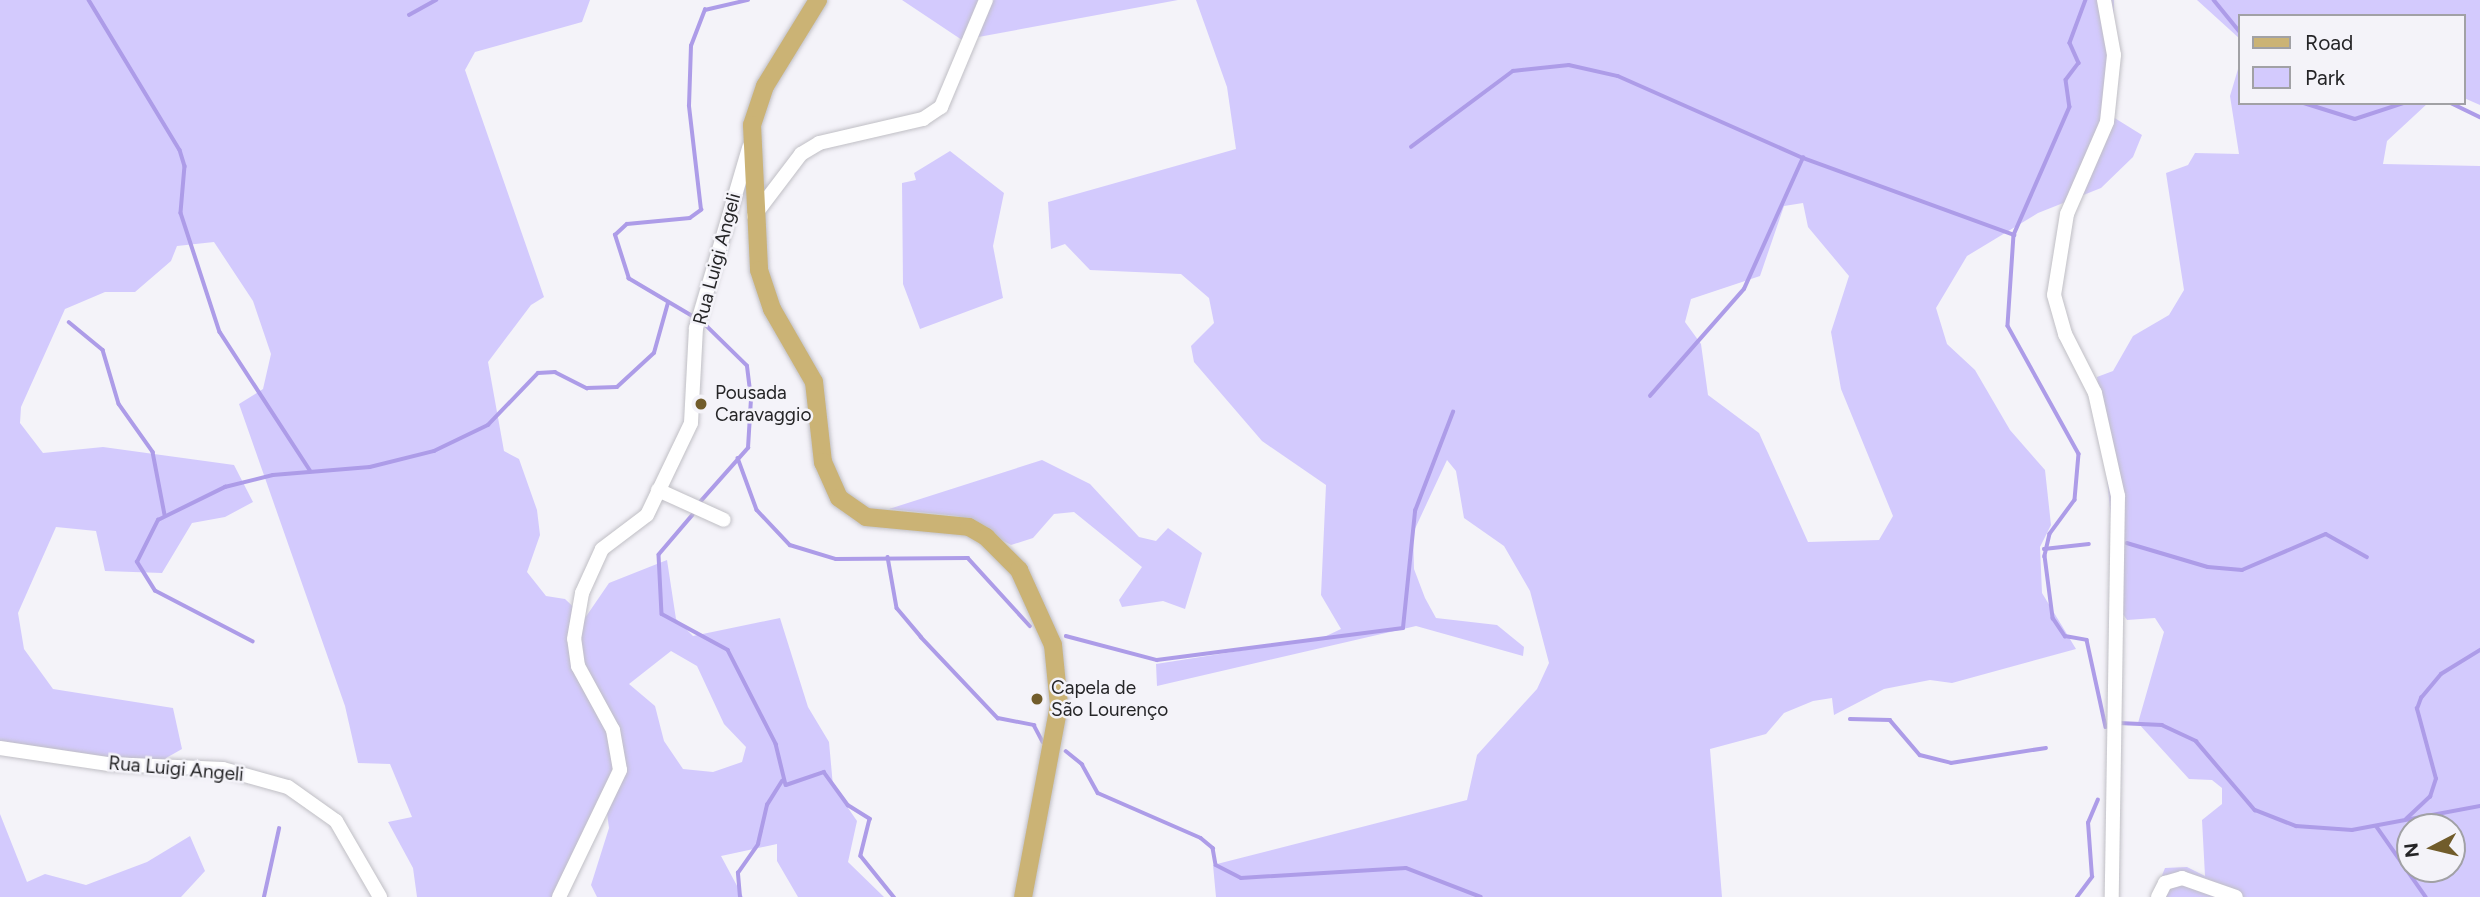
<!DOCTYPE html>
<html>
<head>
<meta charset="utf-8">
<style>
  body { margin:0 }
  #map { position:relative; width:2480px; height:897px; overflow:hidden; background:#f4f3f9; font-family:Figtree,sans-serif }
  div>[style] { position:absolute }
  .green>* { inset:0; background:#d3cafd }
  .stream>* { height:3.5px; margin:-1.75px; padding:0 1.75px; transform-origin:1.75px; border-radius:1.75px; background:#ad9ce8 }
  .roads { filter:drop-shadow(0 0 2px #c0bfc5) drop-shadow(0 0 2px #c0bfc5) }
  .minor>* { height:14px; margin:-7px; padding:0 7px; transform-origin:7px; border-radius:7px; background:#fff }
  .major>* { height:18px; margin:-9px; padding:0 9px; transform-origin:9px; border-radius:9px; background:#cbb375 }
  .dots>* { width:19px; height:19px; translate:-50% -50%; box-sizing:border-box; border:4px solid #f4f3f9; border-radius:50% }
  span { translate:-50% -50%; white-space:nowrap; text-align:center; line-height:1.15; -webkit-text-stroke:5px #f4f3f9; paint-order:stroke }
  .street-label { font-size:19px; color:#252527 }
  .poi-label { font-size:19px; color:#252527 }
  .left { translate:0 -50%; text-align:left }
  .legend { position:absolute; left:2238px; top:14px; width:228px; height:91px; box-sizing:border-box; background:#f4f3f9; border:2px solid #a1a1a5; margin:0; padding:9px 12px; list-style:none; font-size:21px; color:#252527 }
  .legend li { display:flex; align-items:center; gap:14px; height:35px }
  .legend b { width:35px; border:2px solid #a1a1a5 }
  .north { position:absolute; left:2396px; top:813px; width:70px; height:70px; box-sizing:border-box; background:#f4f3f9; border:2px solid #a1a1a5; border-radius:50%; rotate:263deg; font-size:19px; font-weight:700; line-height:28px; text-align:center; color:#252527 }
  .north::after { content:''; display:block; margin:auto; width:24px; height:32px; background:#715c2b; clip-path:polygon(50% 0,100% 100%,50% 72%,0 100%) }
</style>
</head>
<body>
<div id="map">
  <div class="green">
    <i style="clip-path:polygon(evenodd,0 0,590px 0,582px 22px,475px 52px,465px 70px,544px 297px,531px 305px,488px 362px,504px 451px,519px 459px,537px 510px,540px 535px,527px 572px,546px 596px,565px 599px,585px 618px,609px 583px,667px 560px,676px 619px,693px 636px,780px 618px,808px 707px,829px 742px,833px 786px,857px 821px,848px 862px,884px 897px,798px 897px,777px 861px,777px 844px,721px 856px,743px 897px,597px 897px,591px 885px,609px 828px,606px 806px,560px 897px,417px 897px,413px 868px,388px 822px,412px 817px,390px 764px,358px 763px,345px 706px,239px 404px,263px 389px,271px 354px,253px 301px,214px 242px,177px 246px,171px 261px,135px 292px,105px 292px,65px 309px,21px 407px,20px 423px,43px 453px,103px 447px,234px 465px,253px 502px,225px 517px,192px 523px,162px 573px,105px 571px,96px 531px,56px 527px,18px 613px,24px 649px,53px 689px,173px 708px,182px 749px,159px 762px,0 755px,0 0,671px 651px,697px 666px,724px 724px,746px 747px,742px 762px,713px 772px,683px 769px,664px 741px,655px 706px,629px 684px,671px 651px)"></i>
    <i style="clip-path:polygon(902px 0,1178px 0,962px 40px)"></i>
    <i style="clip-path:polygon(evenodd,1196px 0,2114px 0,2113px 117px,2142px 135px,2133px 157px,2101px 188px,2038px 213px,1967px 256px,1936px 308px,1947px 344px,1975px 370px,2010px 430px,2045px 470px,2051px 525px,2040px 547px,2042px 593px,2076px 649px,1952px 683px,1930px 680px,1884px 689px,1834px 715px,1832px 698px,1813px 701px,1784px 713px,1766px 734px,1710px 749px,1722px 897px,1216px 897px,1213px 865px,1467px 800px,1477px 755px,1537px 689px,1549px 663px,1530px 591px,1504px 546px,1464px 518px,1456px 471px,1447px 460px,1413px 533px,1414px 569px,1425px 598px,1436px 618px,1497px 625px,1524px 647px,1523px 656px,1416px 626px,1157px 686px,1156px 664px,1322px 638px,1341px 629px,1321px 595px,1326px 485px,1262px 441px,1194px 362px,1191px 346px,1214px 323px,1209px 298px,1181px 274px,1090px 270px,1065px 244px,1051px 249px,1048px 202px,1236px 149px,1227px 87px,1196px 0,1803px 203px,1808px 227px,1849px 276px,1831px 332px,1841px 389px,1893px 516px,1879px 540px,1808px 542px,1759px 433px,1708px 395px,1701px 344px,1685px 322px,1691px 299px,1760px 276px,1784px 206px,1803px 203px)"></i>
    <i style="clip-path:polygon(2197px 0,2480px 0,2480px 105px,2464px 98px,2464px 16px,2240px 16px,2240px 39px)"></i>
    <i style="clip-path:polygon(evenodd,2238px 69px,2240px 103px,2428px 103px,2387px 141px,2383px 164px,2480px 166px,2480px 897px,2153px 897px,2165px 868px,2187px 867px,2205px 876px,2202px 820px,2222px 804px,2222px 788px,2212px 780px,2189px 779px,2138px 723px,2164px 632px,2155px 618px,2127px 620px,2120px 610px,2097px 377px,2113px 371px,2133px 336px,2169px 315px,2184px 290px,2166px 173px,2188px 165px,2195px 153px,2239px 154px,2230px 96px,2238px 69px,2410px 827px,2452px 827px,2452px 869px,2410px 869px,2410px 827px)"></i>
    <i style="clip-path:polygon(950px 151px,1004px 193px,993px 246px,1003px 298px,920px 329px,903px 284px,902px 183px,916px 180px,914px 173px)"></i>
    <i style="clip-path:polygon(1042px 460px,1090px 484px,1139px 537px,1156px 541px,1168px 528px,1202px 553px,1185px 609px,1163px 601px,1122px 607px,1119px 600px,1142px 567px,1074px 512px,1054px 514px,1033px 538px,1011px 545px,958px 516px,889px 509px)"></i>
    <i style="clip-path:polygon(0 814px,27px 882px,45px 874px,86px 885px,147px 862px,190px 836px,205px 871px,181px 897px,0 897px)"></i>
  </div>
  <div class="stream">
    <i style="left:89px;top:0;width:175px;rotate:58.8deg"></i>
    <i style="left:180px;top:150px;width:17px;rotate:73deg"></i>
    <i style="left:185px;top:166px;width:47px;rotate:94.9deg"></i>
    <i style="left:181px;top:213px;width:125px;rotate:71.9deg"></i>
    <i style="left:220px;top:332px;width:165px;rotate:56.9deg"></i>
    <i style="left:2086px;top:0;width:46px;rotate:110.4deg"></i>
    <i style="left:2070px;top:43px;width:22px;rotate:66deg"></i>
    <i style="left:2079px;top:63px;width:21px;rotate:127deg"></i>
    <i style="left:2066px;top:80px;width:27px;rotate:82deg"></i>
    <i style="left:2070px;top:107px;width:140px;rotate:113.6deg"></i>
    <i style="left:2014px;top:235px;width:91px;rotate:93.8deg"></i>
    <i style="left:2008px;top:326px;width:146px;rotate:61deg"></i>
    <i style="left:2079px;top:454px;width:46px;rotate:95deg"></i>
    <i style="left:2075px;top:500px;width:42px;rotate:126.3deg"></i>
    <i style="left:2050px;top:534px;width:23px;rotate:103deg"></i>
    <i style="left:2045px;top:556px;width:63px;rotate:82.6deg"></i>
    <i style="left:2053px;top:618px;width:22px;rotate:56deg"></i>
    <i style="left:2065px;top:636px;width:22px;rotate:10deg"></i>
    <i style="left:2087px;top:640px;width:89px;rotate:77.7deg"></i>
    <i style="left:2214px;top:0;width:41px;rotate:50.9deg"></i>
    <i style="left:409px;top:15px;width:31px;rotate:-29deg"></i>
    <i style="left:2304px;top:103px;width:53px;rotate:17.4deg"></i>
    <i style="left:2355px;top:119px;width:52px;rotate:-18.1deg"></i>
    <i style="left:2451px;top:103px;width:32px;rotate:26deg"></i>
    <i style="left:1411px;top:147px;width:127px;rotate:-36.7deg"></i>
    <i style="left:1513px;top:71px;width:56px;rotate:-6.1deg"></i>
    <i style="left:1569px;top:65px;width:50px;rotate:12.7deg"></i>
    <i style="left:1618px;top:76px;width:202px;rotate:23.9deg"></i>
    <i style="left:1803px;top:158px;width:225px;rotate:20deg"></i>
    <i style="left:695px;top:318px;width:77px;rotate:-149.4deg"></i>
    <i style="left:629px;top:279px;width:46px;rotate:-107.7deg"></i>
    <i style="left:615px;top:235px;width:16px;rotate:-43deg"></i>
    <i style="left:627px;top:224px;width:63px;rotate:-5.4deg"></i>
    <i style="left:690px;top:218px;width:14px;rotate:-36deg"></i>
    <i style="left:701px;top:210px;width:105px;rotate:-96.6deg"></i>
    <i style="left:689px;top:106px;width:60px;rotate:-88.1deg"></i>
    <i style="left:691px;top:46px;width:39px;rotate:-69deg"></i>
    <i style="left:705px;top:10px;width:44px;rotate:-13.1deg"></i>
    <i style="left:69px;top:322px;width:44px;rotate:39.5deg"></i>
    <i style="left:103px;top:350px;width:56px;rotate:73.5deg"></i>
    <i style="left:119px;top:404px;width:59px;rotate:54.7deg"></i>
    <i style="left:153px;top:452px;width:64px;rotate:79.2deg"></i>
    <i style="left:1650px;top:396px;width:142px;rotate:-48.7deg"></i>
    <i style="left:1744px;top:289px;width:144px;rotate:-65.8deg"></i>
    <i style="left:738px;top:458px;width:55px;rotate:69.9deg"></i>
    <i style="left:757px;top:510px;width:48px;rotate:46.7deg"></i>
    <i style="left:790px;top:545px;width:48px;rotate:16.9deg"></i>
    <i style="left:836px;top:559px;width:132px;rotate:-0.4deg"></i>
    <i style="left:968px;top:558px;width:92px;rotate:47.6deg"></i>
    <i style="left:701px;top:501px;width:71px;rotate:-48.4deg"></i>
    <i style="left:748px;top:448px;width:49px;rotate:-86.5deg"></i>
    <i style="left:751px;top:399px;width:33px;rotate:-97deg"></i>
    <i style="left:747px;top:366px;width:63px;rotate:-135.6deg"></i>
    <i style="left:693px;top:515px;width:52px;rotate:130.4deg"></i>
    <i style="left:659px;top:555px;width:59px;rotate:87.1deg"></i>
    <i style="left:662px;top:614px;width:75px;rotate:28.6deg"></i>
    <i style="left:728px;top:650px;width:106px;rotate:62.9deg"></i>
    <i style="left:776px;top:744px;width:42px;rotate:76.3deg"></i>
    <i style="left:786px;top:785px;width:40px;rotate:-18.9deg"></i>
    <i style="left:824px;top:772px;width:41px;rotate:54deg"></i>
    <i style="left:848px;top:805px;width:26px;rotate:32deg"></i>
    <i style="left:870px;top:819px;width:38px;rotate:104deg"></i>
    <i style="left:861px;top:856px;width:53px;rotate:51.2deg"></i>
    <i style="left:2127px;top:543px;width:84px;rotate:16.5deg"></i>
    <i style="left:2208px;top:567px;width:34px;rotate:5deg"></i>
    <i style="left:2242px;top:570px;width:91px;rotate:-23.2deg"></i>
    <i style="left:2326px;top:534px;width:47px;rotate:29.3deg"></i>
    <i style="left:2044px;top:549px;width:45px;rotate:-6.3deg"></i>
    <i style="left:888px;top:557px;width:52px;rotate:80deg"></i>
    <i style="left:897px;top:608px;width:38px;rotate:50deg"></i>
    <i style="left:921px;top:637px;width:112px;rotate:46.5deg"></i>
    <i style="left:998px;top:718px;width:37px;rotate:11deg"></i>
    <i style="left:1034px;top:725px;width:19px;rotate:62deg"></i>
    <i style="left:1066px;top:636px;width:94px;rotate:14.8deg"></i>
    <i style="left:1157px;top:660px;width:248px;rotate:-7.4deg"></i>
    <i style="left:1403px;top:628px;width:118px;rotate:-84.1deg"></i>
    <i style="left:1415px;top:511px;width:106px;rotate:-69deg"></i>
    <i style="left:253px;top:642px;width:110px;rotate:-152.5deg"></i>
    <i style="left:155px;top:591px;width:34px;rotate:-122deg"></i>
    <i style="left:137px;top:562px;width:47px;rotate:-63.4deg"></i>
    <i style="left:158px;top:520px;width:75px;rotate:-26.2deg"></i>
    <i style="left:225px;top:487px;width:49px;rotate:-14deg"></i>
    <i style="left:273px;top:475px;width:97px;rotate:-4.7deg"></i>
    <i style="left:370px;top:467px;width:66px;rotate:-14deg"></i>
    <i style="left:434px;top:451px;width:60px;rotate:-25.7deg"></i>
    <i style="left:488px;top:425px;width:72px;rotate:-46.1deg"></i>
    <i style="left:538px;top:373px;width:17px;rotate:-3deg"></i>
    <i style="left:555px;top:372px;width:36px;rotate:27deg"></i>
    <i style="left:587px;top:388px;width:30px;rotate:-2deg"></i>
    <i style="left:617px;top:387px;width:50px;rotate:-42.6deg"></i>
    <i style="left:654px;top:353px;width:52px;rotate:-74.4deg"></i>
    <i style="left:1850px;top:719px;width:40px;rotate:1.4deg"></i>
    <i style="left:1890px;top:720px;width:46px;rotate:49.4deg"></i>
    <i style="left:1920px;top:755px;width:32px;rotate:14deg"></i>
    <i style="left:1951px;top:763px;width:96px;rotate:-9deg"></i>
    <i style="left:2119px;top:723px;width:43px;rotate:2.7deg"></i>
    <i style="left:2162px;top:725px;width:38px;rotate:25deg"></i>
    <i style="left:2196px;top:741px;width:91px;rotate:49.5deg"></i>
    <i style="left:2255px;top:810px;width:44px;rotate:21.3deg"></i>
    <i style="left:2296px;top:826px;width:56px;rotate:4.1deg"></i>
    <i style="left:2352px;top:830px;width:130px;rotate:-10.6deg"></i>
    <i style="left:1066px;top:751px;width:21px;rotate:39deg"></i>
    <i style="left:1082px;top:764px;width:33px;rotate:61deg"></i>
    <i style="left:1098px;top:793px;width:112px;rotate:23.6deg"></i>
    <i style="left:1201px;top:838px;width:16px;rotate:40deg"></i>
    <i style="left:1213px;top:848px;width:17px;rotate:80deg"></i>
    <i style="left:1216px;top:865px;width:28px;rotate:27deg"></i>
    <i style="left:1241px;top:878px;width:165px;rotate:-3.5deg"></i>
    <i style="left:1406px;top:868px;width:80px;rotate:21.1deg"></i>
    <i style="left:2406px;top:819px;width:33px;rotate:-43deg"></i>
    <i style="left:2430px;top:797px;width:19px;rotate:-72deg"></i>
    <i style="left:2436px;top:779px;width:73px;rotate:-105.2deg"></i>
    <i style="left:2417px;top:709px;width:12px;rotate:-70deg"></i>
    <i style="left:2421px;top:698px;width:31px;rotate:-50deg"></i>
    <i style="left:2441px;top:674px;width:46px;rotate:-31.6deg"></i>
    <i style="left:2377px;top:827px;width:85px;rotate:55deg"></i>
    <i style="left:264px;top:897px;width:70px;rotate:-77.6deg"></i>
    <i style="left:740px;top:897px;width:24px;rotate:-95deg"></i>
    <i style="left:738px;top:873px;width:35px;rotate:-55deg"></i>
    <i style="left:758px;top:844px;width:40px;rotate:-77deg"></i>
    <i style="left:767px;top:805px;width:28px;rotate:-58deg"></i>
    <i style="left:2077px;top:897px;width:25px;rotate:-53deg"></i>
    <i style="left:2092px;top:877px;width:54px;rotate:-94.2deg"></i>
    <i style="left:2088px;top:823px;width:25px;rotate:-67deg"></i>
  </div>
  <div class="roads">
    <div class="minor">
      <i style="left:2104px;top:0;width:56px;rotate:79.7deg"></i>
      <i style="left:2114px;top:55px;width:67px;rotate:96deg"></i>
      <i style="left:2107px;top:122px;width:100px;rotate:113.5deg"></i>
      <i style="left:2067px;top:214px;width:82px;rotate:99.1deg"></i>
      <i style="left:2054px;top:295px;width:41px;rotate:74.2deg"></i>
      <i style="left:2065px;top:334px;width:66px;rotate:63deg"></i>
      <i style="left:2095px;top:393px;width:106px;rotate:77.4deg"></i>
      <i style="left:2118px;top:496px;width:401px;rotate:90.9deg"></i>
      <i style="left:754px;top:216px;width:78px;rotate:-52.8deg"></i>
      <i style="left:801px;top:154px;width:21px;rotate:-31deg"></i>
      <i style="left:819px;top:143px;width:107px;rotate:-13deg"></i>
      <i style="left:923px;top:119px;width:22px;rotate:-34deg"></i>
      <i style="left:941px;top:107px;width:116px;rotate:-67.2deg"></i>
      <i style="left:658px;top:490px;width:72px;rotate:24.4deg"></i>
      <i style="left:0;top:748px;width:110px;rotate:8.4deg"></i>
      <i style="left:109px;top:764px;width:114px;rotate:2.5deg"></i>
      <i style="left:223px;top:769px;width:67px;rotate:15.5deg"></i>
      <i style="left:288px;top:787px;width:59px;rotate:35.3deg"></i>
      <i style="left:336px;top:821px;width:88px;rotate:59.9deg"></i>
      <i style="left:559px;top:897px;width:141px;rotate:-64.3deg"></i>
      <i style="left:620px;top:770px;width:41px;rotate:-99.9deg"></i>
      <i style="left:613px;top:730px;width:73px;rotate:-118.7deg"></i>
      <i style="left:578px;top:666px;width:27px;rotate:-98deg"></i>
      <i style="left:574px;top:639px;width:47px;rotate:-80.1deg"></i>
      <i style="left:582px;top:593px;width:48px;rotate:-65.6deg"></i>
      <i style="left:602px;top:549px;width:56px;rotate:-37.1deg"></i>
      <i style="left:647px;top:515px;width:102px;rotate:-64.4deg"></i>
      <i style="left:691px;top:423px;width:95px;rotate:-87deg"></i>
      <i style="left:696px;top:328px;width:188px;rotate:-73.6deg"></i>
      <i style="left:2158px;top:897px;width:16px;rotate:-63deg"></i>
      <i style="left:2165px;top:883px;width:18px;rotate:-16deg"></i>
      <i style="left:2182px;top:878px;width:57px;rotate:19.4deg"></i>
    </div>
    <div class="major">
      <i style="left:818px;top:0;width:101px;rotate:121.6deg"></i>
      <i style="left:765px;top:86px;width:41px;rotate:108.4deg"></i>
      <i style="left:752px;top:125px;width:145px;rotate:87.2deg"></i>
      <i style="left:759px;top:270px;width:41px;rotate:71.6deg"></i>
      <i style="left:772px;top:309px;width:84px;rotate:60.1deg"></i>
      <i style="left:814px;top:382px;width:81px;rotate:83.6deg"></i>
      <i style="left:823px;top:462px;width:39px;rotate:66deg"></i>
      <i style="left:839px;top:498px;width:33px;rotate:35deg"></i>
      <i style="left:866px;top:517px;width:103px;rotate:5.5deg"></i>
      <i style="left:969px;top:527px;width:20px;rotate:30deg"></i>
      <i style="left:986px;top:537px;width:47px;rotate:45deg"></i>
      <i style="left:1019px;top:570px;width:82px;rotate:65.6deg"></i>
      <i style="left:1053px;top:645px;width:60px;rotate:84.3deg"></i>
      <i style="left:1059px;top:705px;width:195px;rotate:100.6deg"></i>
    </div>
  </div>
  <div class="dots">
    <i style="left:701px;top:404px;background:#715c2b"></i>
    <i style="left:1037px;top:699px;background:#715c2b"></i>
  </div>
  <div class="street-label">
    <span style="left:717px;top:259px;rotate:-75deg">Rua Luigi Angeli</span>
    <span style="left:176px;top:769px;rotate:5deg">Rua Luigi Angeli</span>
  </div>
  <div class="poi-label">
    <span class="left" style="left:715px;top:404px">Pousada<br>Caravaggio</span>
    <span class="left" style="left:1051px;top:699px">Capela de<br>São Lourenço</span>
  </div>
  <ul class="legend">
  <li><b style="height:9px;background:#cbb375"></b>Road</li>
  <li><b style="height:19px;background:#d3cafd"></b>Park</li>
  </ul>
  <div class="north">N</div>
</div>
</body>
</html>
